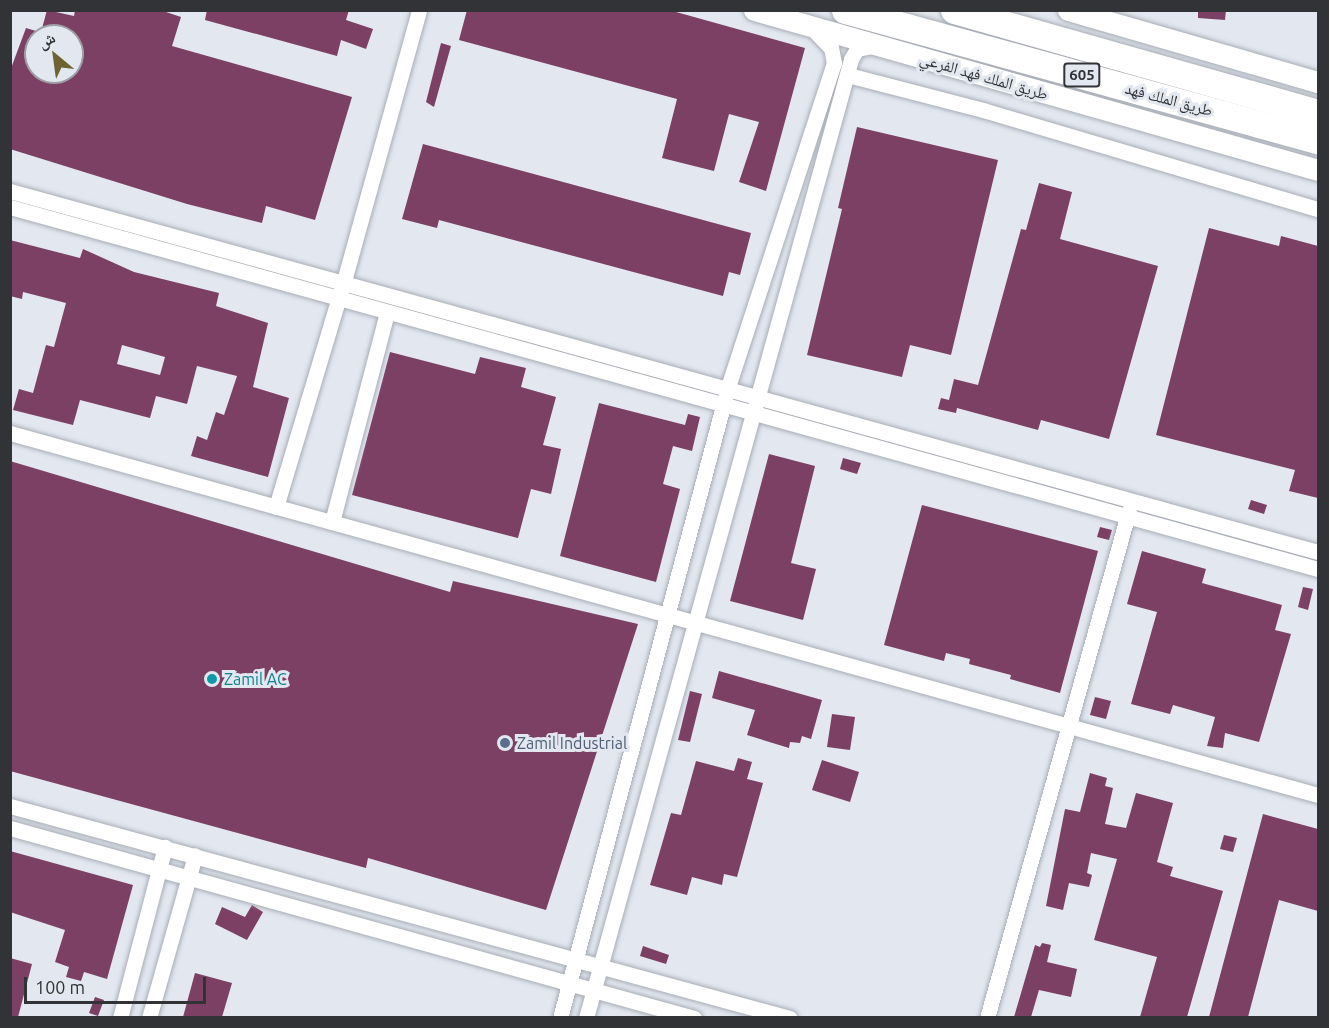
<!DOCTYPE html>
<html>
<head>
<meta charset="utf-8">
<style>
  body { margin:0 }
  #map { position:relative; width:1329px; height:1028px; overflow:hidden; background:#e2e7f0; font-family:Ubuntu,"Noto Naskh Arabic",sans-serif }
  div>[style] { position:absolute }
  .building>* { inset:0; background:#7d4065 }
  .roads { filter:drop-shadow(0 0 2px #a8adb5) drop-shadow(0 0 2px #a8adb5) }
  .street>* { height:15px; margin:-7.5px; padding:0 7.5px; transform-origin:7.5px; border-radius:7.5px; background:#fff }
  .secondary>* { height:21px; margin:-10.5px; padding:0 10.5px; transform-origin:10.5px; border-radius:10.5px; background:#fff }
  .highway>* { height:27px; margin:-13.5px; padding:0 13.5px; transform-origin:13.5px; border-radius:13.5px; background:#fff }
  .dots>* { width:16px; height:16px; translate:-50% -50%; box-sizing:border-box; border:3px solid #e2e7f0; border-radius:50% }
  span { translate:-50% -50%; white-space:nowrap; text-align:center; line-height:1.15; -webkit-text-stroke:6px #e2e7f0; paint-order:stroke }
  .shield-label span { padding:2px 4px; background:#e2e7f0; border:2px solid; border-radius:4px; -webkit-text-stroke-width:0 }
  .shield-label { font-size:15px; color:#323337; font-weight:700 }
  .street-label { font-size:16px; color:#323337 }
  .culture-label { font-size:16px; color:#0d838f }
  .left { translate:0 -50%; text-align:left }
  .service-label { font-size:16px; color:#4e5e75 }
  .frame { position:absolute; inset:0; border:12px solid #323337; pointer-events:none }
  .north { position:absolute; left:24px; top:24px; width:60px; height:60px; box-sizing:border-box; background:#e2e7f0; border:2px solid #9c9fa6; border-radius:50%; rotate:331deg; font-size:16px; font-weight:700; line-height:24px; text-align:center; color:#323337 }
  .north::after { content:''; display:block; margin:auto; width:21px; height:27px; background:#6c6531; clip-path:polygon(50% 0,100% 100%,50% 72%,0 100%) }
  .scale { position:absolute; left:24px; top:977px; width:182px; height:27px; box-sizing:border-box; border:3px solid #323337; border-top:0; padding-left:8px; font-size:18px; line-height:21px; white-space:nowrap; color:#323337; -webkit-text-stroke:4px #e2e7f0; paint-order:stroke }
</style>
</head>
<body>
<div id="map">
  <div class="building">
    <i style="clip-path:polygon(47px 10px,74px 16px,75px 10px,160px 10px,181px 17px,172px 46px,352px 97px,315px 220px,266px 206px,262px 223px,187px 204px,10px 149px,10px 71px,26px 28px,36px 31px,36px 72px,72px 72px,72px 36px,40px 36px)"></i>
    <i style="clip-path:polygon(207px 10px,349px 10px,346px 20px,373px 29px,366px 49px,341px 40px,337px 56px,205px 20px)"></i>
    <i style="clip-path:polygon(467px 10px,669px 10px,805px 48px,766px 191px,739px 182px,759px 122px,729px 114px,714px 171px,662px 158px,677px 99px,459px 40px)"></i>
    <i style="clip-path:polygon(1198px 10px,1226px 10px,1225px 20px,1198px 18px)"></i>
    <i style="clip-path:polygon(441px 43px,451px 46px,434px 107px,426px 102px)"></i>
    <i style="clip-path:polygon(857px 127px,998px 160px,951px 355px,910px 345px,902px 377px,807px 355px,842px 209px,838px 208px)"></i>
    <i style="clip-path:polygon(423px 144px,751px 233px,740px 275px,729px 272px,723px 296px,439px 220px,437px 228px,402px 219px)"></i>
    <i style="clip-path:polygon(1039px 183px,1072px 192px,1060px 239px,1158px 266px,1109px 439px,1041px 420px,1038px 430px,957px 408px,956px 413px,938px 409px,941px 398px,949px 400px,954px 379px,978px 385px,1021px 229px,1026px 230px)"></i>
    <i style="clip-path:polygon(1209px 228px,1279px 246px,1281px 236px,1318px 246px,1318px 498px,1289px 491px,1295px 470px,1156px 435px)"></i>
    <i style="clip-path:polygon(evenodd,10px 240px,80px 258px,83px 249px,134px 272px,219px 293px,216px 306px,268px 323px,253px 387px,289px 398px,268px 477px,191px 456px,197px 436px,207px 440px,216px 412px,224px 415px,237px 376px,197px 366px,187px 404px,156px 396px,150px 418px,80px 400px,73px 425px,13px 410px,19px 389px,33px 393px,46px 345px,54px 347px,66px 303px,23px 292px,22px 299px,10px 296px,10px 240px,122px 345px,165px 357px,160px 375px,117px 364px,122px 345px)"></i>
    <i style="clip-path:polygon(390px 352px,475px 374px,480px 357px,526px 368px,521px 387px,556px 397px,543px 445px,561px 449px,551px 494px,531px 489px,518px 538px,352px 495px)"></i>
    <i style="clip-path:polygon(599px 403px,685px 425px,688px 414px,700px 417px,692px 451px,673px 446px,663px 484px,680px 489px,656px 582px,560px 556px)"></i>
    <i style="clip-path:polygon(769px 454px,815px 466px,791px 563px,816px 569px,803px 620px,730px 601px)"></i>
    <i style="clip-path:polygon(843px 458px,861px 463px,857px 474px,840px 469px)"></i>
    <i style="clip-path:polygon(10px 461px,450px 592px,453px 581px,638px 624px,546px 910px,368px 858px,366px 868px,10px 771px)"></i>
    <i style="clip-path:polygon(1251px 500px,1267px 505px,1264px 514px,1248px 509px)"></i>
    <i style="clip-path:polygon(922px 505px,1098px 551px,1060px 693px,1010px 679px,1011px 675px,969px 664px,970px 659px,946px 653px,944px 661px,884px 645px)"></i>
    <i style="clip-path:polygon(1100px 527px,1112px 530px,1109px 540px,1097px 537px)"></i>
    <i style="clip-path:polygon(1142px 551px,1206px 569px,1202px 583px,1282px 605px,1275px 630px,1291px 634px,1259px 742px,1225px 733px,1223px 748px,1207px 746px,1215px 717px,1173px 705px,1170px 714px,1131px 704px,1157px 612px,1127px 604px)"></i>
    <i style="clip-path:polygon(1303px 587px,1313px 589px,1308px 610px,1298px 607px)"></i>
    <i style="clip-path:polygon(719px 671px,822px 700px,811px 739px,802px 736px,800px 743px,790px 742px,789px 748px,747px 735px,755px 710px,712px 698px)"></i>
    <i style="clip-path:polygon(690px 691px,702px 694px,690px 742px,678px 740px)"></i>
    <i style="clip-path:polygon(1095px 697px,1111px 701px,1106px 719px,1090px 715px)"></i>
    <i style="clip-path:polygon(832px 714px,855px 717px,850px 750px,827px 747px)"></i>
    <i style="clip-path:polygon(738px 758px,752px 762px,747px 779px,763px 783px,737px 877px,724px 874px,722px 885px,692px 877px,687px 895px,650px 885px,671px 813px,681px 815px,696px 761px,734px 771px)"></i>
    <i style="clip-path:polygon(822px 760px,859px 772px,850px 802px,812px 790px)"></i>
    <i style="clip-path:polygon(1090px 773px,1107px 778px,1105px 786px,1113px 788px,1105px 824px,1126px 828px,1136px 793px,1173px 803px,1157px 862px,1173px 867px,1170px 876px,1223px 891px,1187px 1017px,1140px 1017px,1157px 957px,1094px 940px,1117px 859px,1091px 853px,1087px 873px,1092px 875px,1089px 887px,1069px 883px,1063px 910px,1046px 906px,1065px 809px,1080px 812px)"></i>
    <i style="clip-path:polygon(1263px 814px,1318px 829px,1318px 911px,1279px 900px,1248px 1017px,1209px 1017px)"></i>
    <i style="clip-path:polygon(1224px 835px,1237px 838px,1233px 852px,1220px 849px)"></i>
    <i style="clip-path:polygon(10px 851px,133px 885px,107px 979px,84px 972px,81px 981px,66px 977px,69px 967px,55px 962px,65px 930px,10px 912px)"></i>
    <i style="clip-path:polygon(252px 905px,263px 912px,247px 940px,215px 924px,222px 907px,245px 917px)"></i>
    <i style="clip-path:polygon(1042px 943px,1051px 945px,1047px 962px,1077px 969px,1071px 997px,1039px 990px,1031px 1017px,1014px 1017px,1035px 945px,1040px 947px)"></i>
    <i style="clip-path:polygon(643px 946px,669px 955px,666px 964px,640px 956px)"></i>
    <i style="clip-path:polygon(10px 958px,32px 964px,18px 1017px,10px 1017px)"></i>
    <i style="clip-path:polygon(195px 973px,232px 983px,222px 1017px,183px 1017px)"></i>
    <i style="clip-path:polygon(95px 997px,104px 1000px,98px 1016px,89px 1013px)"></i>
  </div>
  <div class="roads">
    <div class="street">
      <i style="left:848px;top:75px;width:139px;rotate:14.5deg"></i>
      <i style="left:983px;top:110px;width:349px;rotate:16.5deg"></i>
      <i style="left:10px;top:191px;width:1357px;rotate:15.43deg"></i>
      <i style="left:10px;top:207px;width:1357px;rotate:15.47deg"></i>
      <i style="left:10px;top:433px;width:1357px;rotate:15.47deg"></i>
      <i style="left:276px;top:507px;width:236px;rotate:-73.3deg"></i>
      <i style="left:344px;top:281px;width:281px;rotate:-74.5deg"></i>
      <i style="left:332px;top:522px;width:216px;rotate:-75.3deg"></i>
      <i style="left:10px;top:806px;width:808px;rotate:15.21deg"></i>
      <i style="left:10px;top:828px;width:710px;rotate:15.52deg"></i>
      <i style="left:120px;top:1018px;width:177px;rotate:-75.3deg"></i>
      <i style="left:149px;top:1018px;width:169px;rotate:-74.2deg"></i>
      <i style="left:560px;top:1018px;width:653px;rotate:-75.09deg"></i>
      <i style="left:728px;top:387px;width:341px;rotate:-71.9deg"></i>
      <i style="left:834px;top:63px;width:15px;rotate:-101deg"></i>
      <i style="left:831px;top:48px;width:29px;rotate:-134deg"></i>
      <i style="left:586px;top:1018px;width:995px;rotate:-74.55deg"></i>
      <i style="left:851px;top:59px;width:12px;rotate:-59deg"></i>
      <i style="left:857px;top:49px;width:16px;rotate:-11deg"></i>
      <i style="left:987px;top:1018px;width:527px;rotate:-74.38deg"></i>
    </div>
    <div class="secondary">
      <i style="left:754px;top:10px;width:586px;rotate:15.84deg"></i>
      <i style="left:1068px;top:10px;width:260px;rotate:16.1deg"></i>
    </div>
    <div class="highway">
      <i style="left:845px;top:10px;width:491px;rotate:15.4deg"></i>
      <i style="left:954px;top:10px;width:378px;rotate:15.8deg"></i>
    </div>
  </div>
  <div class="dots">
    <i style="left:212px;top:679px;background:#0f9aa8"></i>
    <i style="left:505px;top:743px;background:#5c6f8a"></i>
  </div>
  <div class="shield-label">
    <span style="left:1082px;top:75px">605</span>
  </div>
  <div class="street-label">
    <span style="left:984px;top:76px;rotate:16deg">طريق الملك فهد الفرعي</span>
    <span style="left:1169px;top:99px;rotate:15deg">طريق الملك فهد</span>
  </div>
  <div class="culture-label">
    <span class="left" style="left:224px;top:679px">Zamil AC</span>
  </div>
  <div class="service-label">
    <span class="left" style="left:517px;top:743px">Zamil Industrial</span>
  </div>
  <div class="frame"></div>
  <div class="north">ش</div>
  <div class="scale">100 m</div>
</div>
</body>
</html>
